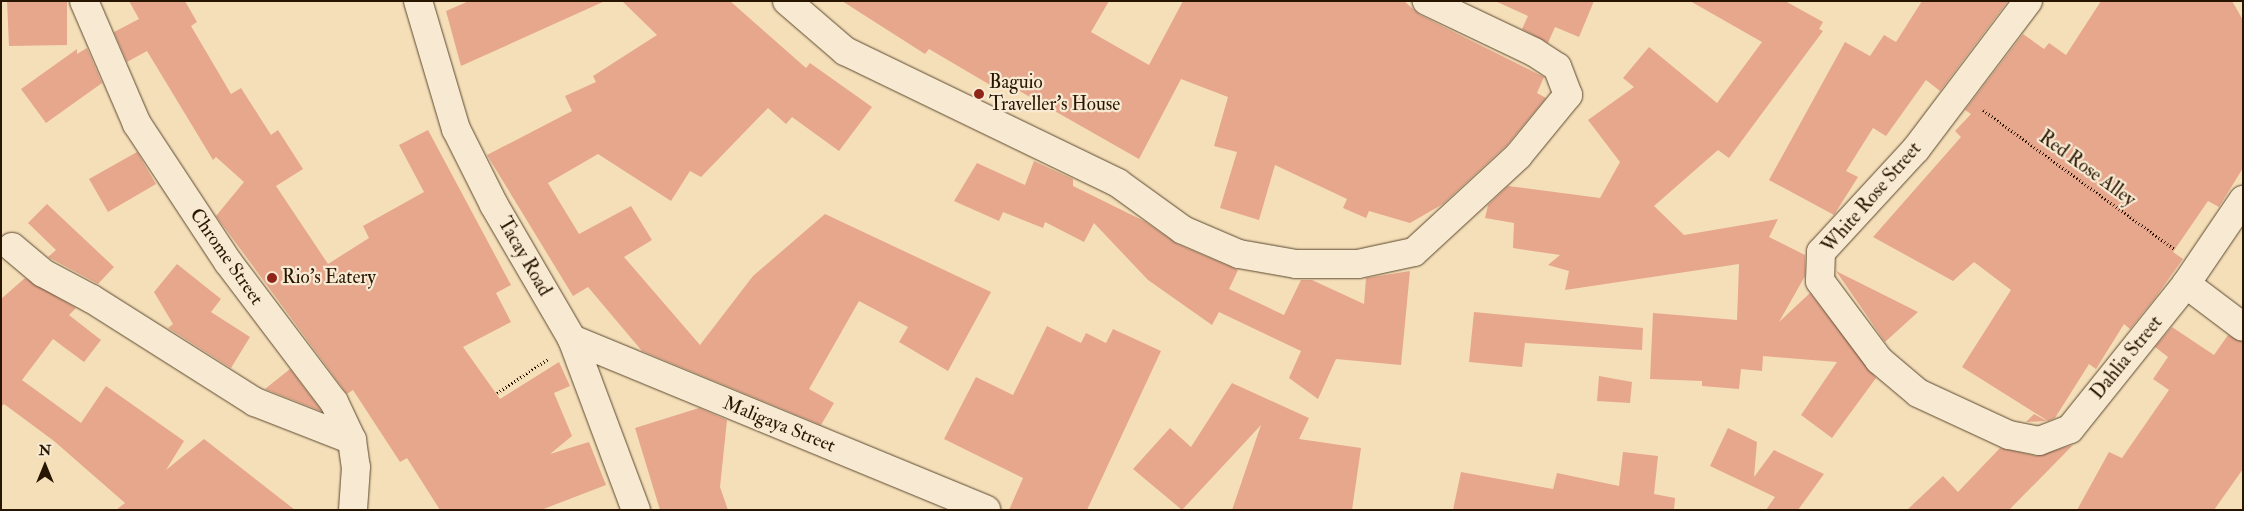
<!DOCTYPE html>
<html>
<head>
<meta charset="utf-8">
<style>
  body { margin:0 }
  #map { position:relative; width:2244px; height:511px; overflow:hidden; background:#f5dfb9; font-family:"IM FELL Double Pica",serif }
  div>[style] { position:absolute }
  .building>* { inset:0; background:#e6a78d }
  .path>* { height:3px; margin-top:-1.5px; transform-origin:0; background:repeating-linear-gradient(90deg,#281500 0 1px,transparent 0 3.5px) }
  .roads { filter:drop-shadow(0 0 1px #5b482e) drop-shadow(0 0 1px #5b482e) }
  .street>* { height:28px; margin:-14px; padding:0 14px; transform-origin:14px; border-radius:14px; background:#f8ead2 }
  .secondary>* { height:28px; margin:-14px; padding:0 14px; transform-origin:14px; border-radius:14px; background:#f8ead2 }
  .dots>* { width:14px; height:14px; translate:-50% -50%; box-sizing:border-box; border:2px solid #f8ead2; border-radius:50% }
  span { translate:-50% -50%; white-space:nowrap; text-align:center; line-height:1.15; -webkit-text-stroke:4.5px #f8ead2; paint-order:stroke }
  .poi-label { font-size:19px; color:#281500 }
  .left { translate:0 -50%; text-align:left }
  .street-label { font-size:19px; color:#281500 }
  .frame { position:absolute; inset:0; border:2px solid #281500; pointer-events:none }
  .north { position:absolute; left:20px; top:441px; width:50px; height:50px; -webkit-text-stroke:4px #f8ead2; paint-order:stroke; rotate:0deg; font-size:14px; font-weight:700; line-height:20px; text-align:center; color:#281500 }
  .north::after { content:''; display:block; margin:auto; width:18px; height:22px; background:#281500; clip-path:polygon(50% 0,100% 100%,50% 72%,0 100%) }
</style>
</head>
<body>
<div id="map">
  <div class="building">
    <i style="clip-path:polygon(7px 1px,67px 1px,67px 45px,9px 46px)"></i>
    <i style="clip-path:polygon(129px 1px,185px 1px,197px 22px,191px 26px,231px 94px,241px 88px,271px 135px,278px 130px,303px 169px,276px 186px,328px 264px,369px 238px,363px 226px,424px 192px,399px 145px,428px 130px,511px 285px,496px 293px,511px 322px,463px 347px,500px 399px,559px 362px,570px 386px,554px 393px,572px 436px,550px 454px,589px 442px,606px 485px,541px 510px,440px 510px,407px 458px,400px 462px,353px 390px,347px 394px,216px 216px,244px 182px,216px 157px,213px 160px,147px 51px,127px 62px,114px 32px,139px 19px)"></i>
    <i style="clip-path:polygon(469px 1px,605px 1px,461px 66px,446px 11px)"></i>
    <i style="clip-path:polygon(622px 1px,730px 1px,806px 68px,810px 63px,872px 107px,839px 151px,792px 117px,786px 124px,768px 108px,701px 177px,690px 171px,671px 201px,598px 154px,548px 183px,579px 234px,631px 206px,652px 240px,624px 257px,700px 345px,753px 276px,825px 214px,991px 292px,948px 371px,899px 342px,908px 327px,859px 301px,809px 389px,834px 403px,821px 425px,642px 351px,588px 287px,573px 296px,487px 155px,572px 111px,565px 96px,596px 82px,593px 76px,657px 35px)"></i>
    <i style="clip-path:polygon(842px 1px,1109px 1px,1091px 32px,1149px 65px,1183px 1px,1404px 1px,1420px 15px,1544px 77px,1537px 93px,1546px 98px,1507px 145px,1443px 204px,1410px 223px,1369px 211px,1366px 218px,1343px 208px,1347px 199px,1275px 165px,1259px 220px,1220px 208px,1237px 152px,1214px 146px,1228px 97px,1181px 79px,1139px 159px,1002px 81px,997px 89px,929px 49px,925px 54px)"></i>
    <i style="clip-path:polygon(1495px 1px,1594px 1px,1579px 37px,1555px 27px,1548px 43px,1522px 29px,1528px 16px)"></i>
    <i style="clip-path:polygon(1690px 1px,1785px 1px,1823px 22px,1819px 29px,1823px 31px,1729px 158px,1718px 150px,1654px 206px,1684px 235px,1778px 219px,1769px 237px,1805px 255px,1805px 276px,1779px 322px,1810px 293px,1876px 378px,1832px 438px,1801px 415px,1837px 362px,1763px 356px,1762px 371px,1741px 369px,1739px 389px,1702px 386px,1702px 381px,1650px 379px,1653px 313px,1737px 320px,1739px 264px,1565px 290px,1569px 271px,1548px 265px,1560px 255px,1513px 248px,1514px 223px,1485px 218px,1488px 205px,1508px 186px,1600px 198px,1620px 162px,1588px 120px,1634px 87px,1623px 78px,1649px 47px,1717px 103px,1762px 42px)"></i>
    <i style="clip-path:polygon(1922px 1px,2008px 1px,1940px 91px,1926px 80px,1886px 136px,1873px 128px,1846px 171px,1858px 177px,1834px 215px,1769px 180px,1845px 42px,1870px 56px,1884px 35px,1896px 42px)"></i>
    <i style="clip-path:polygon(2101px 1px,2232px 1px,2243px 20px,2243px 168px,2219px 207px,2208px 201px,2173px 252px,2183px 259px,2155px 298px,2130px 329px,2124px 324px,2096px 369px,2089px 364px,2055px 418px,2048px 421px,1962px 367px,2011px 290px,1974px 262px,1953px 281px,1873px 237px,1961px 137px,1955px 131px,1971px 114px,1965px 110px,2023px 34px,2044px 49px,2049px 43px,2066px 55px)"></i>
    <i style="clip-path:polygon(87px 48px,102px 83px,46px 123px,21px 89px,77px 49px,77px 54px)"></i>
    <i style="clip-path:polygon(137px 152px,156px 184px,108px 212px,89px 179px)"></i>
    <i style="clip-path:polygon(1034px 161px,1073px 179px,1073px 186px,1144px 221px,1177px 244px,1238px 270px,1229px 289px,1284px 315px,1301px 280px,1312px 280px,1364px 304px,1366px 278px,1410px 271px,1401px 365px,1336px 359px,1318px 399px,1289px 378px,1301px 351px,1219px 312px,1212px 325px,1148px 280px,1094px 223px,1084px 242px,1045px 222px,1043px 228px,1003px 212px,999px 221px,954px 201px,977px 163px,1025px 185px)"></i>
    <i style="clip-path:polygon(47px 204px,114px 267px,98px 284px,48px 257px,56px 250px,28px 223px)"></i>
    <i style="clip-path:polygon(177px 264px,221px 299px,211px 312px,250px 337px,231px 368px,168px 328px,173px 324px,154px 292px)"></i>
    <i style="clip-path:polygon(1836px 271px,1918px 312px,1885px 342px)"></i>
    <i style="clip-path:polygon(25px 278px,76px 308px,69px 315px,101px 340px,84px 362px,53px 339px,22px 380px,81px 423px,106px 386px,184px 441px,166px 470px,204px 439px,295px 510px,116px 510px,125px 503px,54px 441px,4px 404px,1px 407px,1px 299px)"></i>
    <i style="clip-path:polygon(1474px 312px,1643px 328px,1642px 350px,1525px 343px,1522px 367px,1469px 362px)"></i>
    <i style="clip-path:polygon(1047px 326px,1081px 343px,1086px 333px,1106px 343px,1113px 329px,1161px 351px,1087px 510px,1009px 510px,1023px 478px,944px 439px,976px 377px,1013px 395px)"></i>
    <i style="clip-path:polygon(2172px 327px,2214px 355px,2228px 335px,2243px 342px,2243px 469px,2214px 510px,2077px 510px,2109px 452px,2122px 458px,2169px 390px,2153px 379px,2168px 357px,2155px 347px)"></i>
    <i style="clip-path:polygon(290px 369px,321px 410px,321px 411px,265px 389px)"></i>
    <i style="clip-path:polygon(1599px 376px,1632px 382px,1630px 403px,1597px 401px)"></i>
    <i style="clip-path:polygon(1232px 383px,1309px 418px,1299px 439px,1361px 448px,1352px 510px,1232px 510px,1261px 425px,1182px 510px,1133px 469px,1170px 428px,1191px 447px)"></i>
    <i style="clip-path:polygon(699px 408px,727px 420px,720px 487px,728px 510px,660px 510px,635px 428px)"></i>
    <i style="clip-path:polygon(2034px 414px,2047px 421px,2026px 422px)"></i>
    <i style="clip-path:polygon(1728px 428px,1757px 442px,1754px 477px,1774px 450px,1824px 474px,1798px 510px,1766px 510px,1775px 497px,1710px 466px)"></i>
    <i style="clip-path:polygon(2073px 445px,2009px 510px,1907px 510px,1943px 476px,1958px 492px,2000px 448px,2036px 456px)"></i>
    <i style="clip-path:polygon(1623px 452px,1658px 456px,1654px 494px,1675px 498px,1674px 510px,1453px 510px,1461px 472px,1553px 489px,1557px 473px,1619px 486px)"></i>
  </div>
  <div class="path">
    <i style="left:1983px;top:110px;width:236px;rotate:36deg"></i>
    <i style="left:497px;top:393px;width:61px;rotate:-33.7deg"></i>
  </div>
  <div class="roads">
    <div class="street">
      <i style="left:84px;top:1px;width:134px;rotate:66.7deg"></i>
      <i style="left:137px;top:124px;width:165px;rotate:56.6deg"></i>
      <i style="left:228px;top:262px;width:176px;rotate:52.9deg"></i>
      <i style="left:334px;top:402px;width:42px;rotate:64.7deg"></i>
      <i style="left:352px;top:440px;width:27px;rotate:82deg"></i>
      <i style="left:356px;top:467px;width:43px;rotate:94deg"></i>
      <i style="left:787px;top:1px;width:77px;rotate:40.8deg"></i>
      <i style="left:845px;top:51px;width:303px;rotate:25.8deg"></i>
      <i style="left:1118px;top:183px;width:80px;rotate:35.9deg"></i>
      <i style="left:1183px;top:230px;width:61px;rotate:23.2deg"></i>
      <i style="left:1239px;top:254px;width:58px;rotate:10deg"></i>
      <i style="left:1296px;top:264px;width:62px"></i>
      <i style="left:1358px;top:264px;width:57px;rotate:-12.1deg"></i>
      <i style="left:1414px;top:252px;width:142px;rotate:-42.7deg"></i>
      <i style="left:1518px;top:156px;width:79px;rotate:-50.7deg"></i>
      <i style="left:1568px;top:95px;width:30px;rotate:-111deg"></i>
      <i style="left:1557px;top:67px;width:27px;rotate:-147deg"></i>
      <i style="left:1534px;top:52px;width:119px;rotate:-154.5deg"></i>
      <i style="left:2028px;top:1px;width:186px;rotate:127.1deg"></i>
      <i style="left:1916px;top:149px;width:140px;rotate:132.7deg"></i>
      <i style="left:1821px;top:252px;width:29px;rotate:92deg"></i>
      <i style="left:1820px;top:281px;width:99px;rotate:53.2deg"></i>
      <i style="left:1879px;top:360px;width:51px;rotate:40.2deg"></i>
      <i style="left:1918px;top:393px;width:100px;rotate:24.8deg"></i>
      <i style="left:2009px;top:435px;width:31px;rotate:11deg"></i>
      <i style="left:2039px;top:441px;width:33px;rotate:-21deg"></i>
      <i style="left:2070px;top:429px;width:186px;rotate:-51.3deg"></i>
      <i style="left:2186px;top:284px;width:102px;rotate:-55.8deg"></i>
      <i style="left:12px;top:247px;width:40px;rotate:40deg"></i>
      <i style="left:43px;top:273px;width:55px;rotate:28deg"></i>
      <i style="left:92px;top:299px;width:193px;rotate:32.3deg"></i>
      <i style="left:255px;top:402px;width:104px;rotate:21.4deg"></i>
      <i style="left:2186px;top:284px;width:71px;rotate:37deg"></i>
      <i style="left:572px;top:339px;width:448px;rotate:22.4deg"></i>
    </div>
    <div class="secondary">
      <i style="left:418px;top:1px;width:134px;rotate:73.5deg"></i>
      <i style="left:456px;top:129px;width:85px;rotate:63.4deg"></i>
      <i style="left:494px;top:205px;width:155px;rotate:59.8deg"></i>
      <i style="left:572px;top:339px;width:183px;rotate:69.5deg"></i>
    </div>
  </div>
  <div class="dots">
    <i style="left:979px;top:94px;background:#8f2418"></i>
    <i style="left:272px;top:278px;background:#8f2418"></i>
  </div>
  <div class="poi-label">
    <span class="left" style="left:989px;top:94px">Baguio<br>Traveller's House</span>
    <span class="left" style="left:282px;top:278px">Rio's Eatery</span>
  </div>
  <div class="street-label">
    <span style="left:2087px;top:169px;rotate:36deg">Red Rose Alley</span>
    <span style="left:1872px;top:198px;rotate:-49deg">White Rose Street</span>
    <span style="left:226px;top:257px;rotate:55deg">Chrome Street</span>
    <span style="left:524px;top:257px;rotate:60deg">Tacay Road</span>
    <span style="left:2127px;top:358px;rotate:-51deg">Dahlia Street</span>
    <span style="left:779px;top:425px;rotate:22deg">Maligaya Street</span>
  </div>
  <div class="frame"></div>
  <div class="north">N</div>
</div>
</body>
</html>
